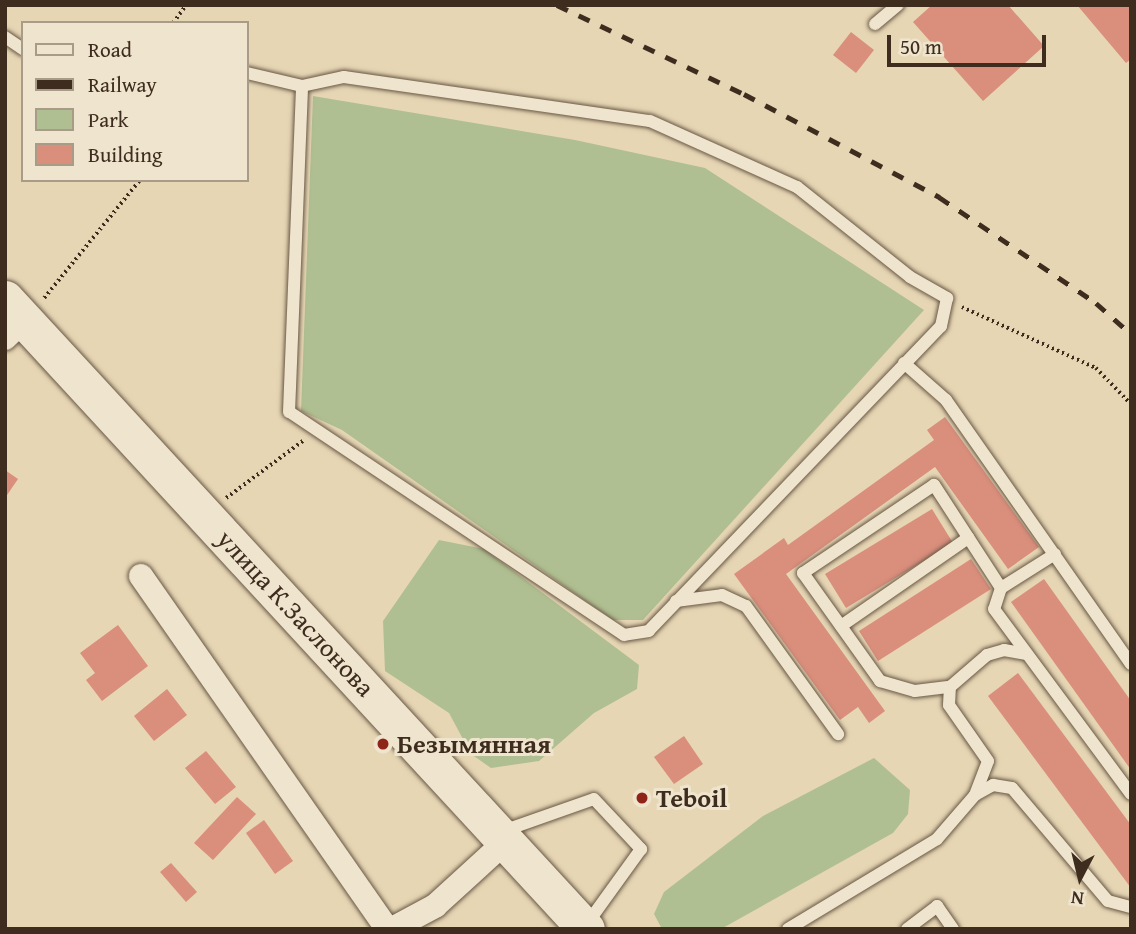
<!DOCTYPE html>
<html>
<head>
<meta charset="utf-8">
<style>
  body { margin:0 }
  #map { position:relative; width:1136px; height:934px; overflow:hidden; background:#e6d6b4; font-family:"Gentium Book Plus",serif }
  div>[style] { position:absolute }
  .green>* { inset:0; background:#b0bf91 }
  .building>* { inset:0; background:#da8e7c }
  .path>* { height:3.5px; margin-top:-1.75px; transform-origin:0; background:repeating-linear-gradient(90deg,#3e2d1e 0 2px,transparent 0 5.5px) }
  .roads { filter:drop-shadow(0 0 2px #685744) drop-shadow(0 0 2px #685744) }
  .lane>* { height:12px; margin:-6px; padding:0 6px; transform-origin:6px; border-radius:6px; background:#efe4ce }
  .street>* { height:24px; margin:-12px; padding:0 12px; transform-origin:12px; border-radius:12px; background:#efe4ce }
  .secondary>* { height:37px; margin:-18.5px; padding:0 18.5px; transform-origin:18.5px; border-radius:18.5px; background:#efe4ce }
  .rail>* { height:5px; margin-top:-2.5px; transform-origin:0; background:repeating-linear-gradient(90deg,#3e2d1e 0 12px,transparent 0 24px) }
  .dots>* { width:19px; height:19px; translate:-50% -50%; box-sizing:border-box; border:4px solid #efe4ce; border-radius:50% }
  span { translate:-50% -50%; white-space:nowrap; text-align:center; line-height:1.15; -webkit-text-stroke:6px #efe4ce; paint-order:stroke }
  .street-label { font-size:26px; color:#3e2d1e }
  .poi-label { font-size:26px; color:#3e2d1e; font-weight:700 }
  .left { translate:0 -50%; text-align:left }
  .frame { position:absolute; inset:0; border:7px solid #3e2d1e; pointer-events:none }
  .legend { position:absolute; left:21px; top:21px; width:228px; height:161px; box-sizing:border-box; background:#efe4ce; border:2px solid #a89b88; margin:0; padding:9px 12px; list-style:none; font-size:21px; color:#3e2d1e }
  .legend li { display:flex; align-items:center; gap:14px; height:35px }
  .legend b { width:35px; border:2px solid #a89b88 }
  .north { position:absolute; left:1045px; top:843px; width:70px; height:70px; -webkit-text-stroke:5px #efe4ce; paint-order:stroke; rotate:187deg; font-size:19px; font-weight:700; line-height:28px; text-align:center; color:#3e2d1e }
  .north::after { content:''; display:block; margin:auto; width:24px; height:32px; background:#3e2d1e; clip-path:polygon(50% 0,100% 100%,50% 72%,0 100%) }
  .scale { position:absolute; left:887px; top:35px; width:159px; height:32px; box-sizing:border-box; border:4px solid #3e2d1e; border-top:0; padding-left:9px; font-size:21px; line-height:24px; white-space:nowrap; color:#3e2d1e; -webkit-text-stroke:5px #efe4ce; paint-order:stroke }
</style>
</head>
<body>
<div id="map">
  <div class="green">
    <i style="clip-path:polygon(313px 96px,575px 140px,705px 168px,924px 310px,643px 620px,613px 620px,342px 430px,301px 411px)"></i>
    <i style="clip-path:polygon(439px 540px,484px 549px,639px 665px,637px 689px,594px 713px,539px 761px,491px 768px,471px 754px,449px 713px,385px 671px,383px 621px)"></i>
    <i style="clip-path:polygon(874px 758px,910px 790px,908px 814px,893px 833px,721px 929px,662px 929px,654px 914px,664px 892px,763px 816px)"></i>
  </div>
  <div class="building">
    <i style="clip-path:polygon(932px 5px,1008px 5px,1044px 46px,983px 101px,913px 22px)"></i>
    <i style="clip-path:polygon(1077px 5px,1131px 5px,1131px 59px,1126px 63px)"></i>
    <i style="clip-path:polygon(851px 32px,874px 50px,856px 73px,833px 55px)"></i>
    <i style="clip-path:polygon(945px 417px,1039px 547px,1008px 569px,935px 467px,786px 574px,885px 711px,869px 723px,858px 707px,840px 720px,734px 574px,784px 538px,788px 545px,934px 440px,927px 430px)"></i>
    <i style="clip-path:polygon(5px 470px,18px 479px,5px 498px)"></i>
    <i style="clip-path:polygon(932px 509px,953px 543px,846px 608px,825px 574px)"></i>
    <i style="clip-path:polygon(971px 559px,991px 589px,878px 661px,859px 631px)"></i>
    <i style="clip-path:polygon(1044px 579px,1131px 701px,1131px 770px,1011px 602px)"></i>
    <i style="clip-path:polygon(118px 625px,148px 666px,102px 701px,86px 680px,95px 673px,80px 653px)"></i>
    <i style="clip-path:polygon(1018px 673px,1131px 825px,1131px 888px,988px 696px)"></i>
    <i style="clip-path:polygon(167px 689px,187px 715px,154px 741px,134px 716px)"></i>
    <i style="clip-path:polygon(684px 736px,703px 764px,674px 784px,654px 757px)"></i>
    <i style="clip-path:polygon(206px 751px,236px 787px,215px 804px,185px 768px)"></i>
    <i style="clip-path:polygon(237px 797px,256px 814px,213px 860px,194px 843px)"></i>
    <i style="clip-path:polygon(264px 820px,293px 861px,275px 874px,246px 833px)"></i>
    <i style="clip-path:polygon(171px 863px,197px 892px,186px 902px,160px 872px)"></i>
  </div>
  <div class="path">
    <i style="left:173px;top:23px;width:22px;rotate:-54deg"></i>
    <i style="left:44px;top:298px;width:152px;rotate:-50.9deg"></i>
    <i style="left:962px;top:307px;width:147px;rotate:24.5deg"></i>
    <i style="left:1096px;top:368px;width:50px;rotate:45.8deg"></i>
    <i style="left:226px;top:498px;width:97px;rotate:-36.6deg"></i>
  </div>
  <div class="roads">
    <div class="lane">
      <i style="left:875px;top:24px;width:30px;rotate:-40deg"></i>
      <i style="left:5px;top:37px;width:22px;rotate:34deg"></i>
      <i style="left:247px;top:73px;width:57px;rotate:13.3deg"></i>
      <i style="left:302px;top:86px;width:43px;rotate:-12.1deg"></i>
      <i style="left:344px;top:77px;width:309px;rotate:8.2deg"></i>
      <i style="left:650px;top:121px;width:161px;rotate:24.2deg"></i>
      <i style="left:797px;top:187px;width:144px;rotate:38.5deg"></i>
      <i style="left:910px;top:277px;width:43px;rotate:29.6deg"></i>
      <i style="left:947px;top:298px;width:29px;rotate:102deg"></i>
      <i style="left:941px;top:326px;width:422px;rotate:133.8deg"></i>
      <i style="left:649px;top:631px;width:25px;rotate:171deg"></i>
      <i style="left:624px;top:635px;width:402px;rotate:-146.3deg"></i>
      <i style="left:289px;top:412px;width:326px;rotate:-87.7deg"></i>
      <i style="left:904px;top:363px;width:56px;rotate:41.4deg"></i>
      <i style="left:946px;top:400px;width:322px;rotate:55deg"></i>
      <i style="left:1055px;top:554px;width:64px;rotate:147.8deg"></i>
      <i style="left:1001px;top:588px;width:22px;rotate:108deg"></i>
      <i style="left:994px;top:609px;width:230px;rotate:53.5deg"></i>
      <i style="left:1001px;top:588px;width:123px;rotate:-123deg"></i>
      <i style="left:934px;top:485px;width:158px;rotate:146.1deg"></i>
      <i style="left:803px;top:573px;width:133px;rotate:54.5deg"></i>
      <i style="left:880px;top:681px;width:36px;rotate:16deg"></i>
      <i style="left:915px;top:691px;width:35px;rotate:-7deg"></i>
      <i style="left:950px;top:687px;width:49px;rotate:-40.9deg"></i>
      <i style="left:987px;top:655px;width:18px;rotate:-16deg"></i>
      <i style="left:1004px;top:650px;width:23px;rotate:10deg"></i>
      <i style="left:676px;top:601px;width:46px;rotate:-7.4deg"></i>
      <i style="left:722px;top:595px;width:26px;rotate:25deg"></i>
      <i style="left:746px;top:606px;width:158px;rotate:54.3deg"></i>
      <i style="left:841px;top:626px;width:155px;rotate:-34.7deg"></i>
      <i style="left:975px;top:795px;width:21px;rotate:-29deg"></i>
      <i style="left:993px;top:785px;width:19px;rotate:9deg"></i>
      <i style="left:1012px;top:788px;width:148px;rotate:49.7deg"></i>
      <i style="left:1108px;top:901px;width:24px;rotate:15deg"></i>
      <i style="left:503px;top:831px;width:96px;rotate:-19.4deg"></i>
      <i style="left:594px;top:799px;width:69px;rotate:46.8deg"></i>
      <i style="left:641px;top:849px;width:92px;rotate:125.8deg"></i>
      <i style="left:788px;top:929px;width:174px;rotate:-31.1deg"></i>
      <i style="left:937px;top:839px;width:58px;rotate:-49.2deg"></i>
      <i style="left:975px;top:795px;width:36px;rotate:-69deg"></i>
      <i style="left:988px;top:761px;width:68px;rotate:-124.9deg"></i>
      <i style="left:949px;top:705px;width:18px;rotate:-87deg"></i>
      <i style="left:907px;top:929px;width:38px;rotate:-37deg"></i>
      <i style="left:937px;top:906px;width:28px;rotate:55deg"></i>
    </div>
    <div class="street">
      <i style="left:5px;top:338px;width:28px;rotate:-44deg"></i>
      <i style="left:141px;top:576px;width:430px;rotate:55.1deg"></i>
      <i style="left:392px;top:929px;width:49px;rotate:-28.1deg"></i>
      <i style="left:435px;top:906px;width:95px;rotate:-42.4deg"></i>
    </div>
    <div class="secondary">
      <i style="left:5px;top:299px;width:857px;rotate:47.32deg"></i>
    </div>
  </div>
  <div class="rail">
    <i style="left:557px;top:5px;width:207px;rotate:25.5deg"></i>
    <i style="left:744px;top:94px;width:221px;rotate:27.8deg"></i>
    <i style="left:939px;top:197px;width:189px;rotate:34deg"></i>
    <i style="left:1096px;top:303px;width:47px;rotate:41.5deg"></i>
  </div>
  <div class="dots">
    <i style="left:383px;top:744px;background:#8f2418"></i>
    <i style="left:642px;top:798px;background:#8f2418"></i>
  </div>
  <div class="street-label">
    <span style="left:296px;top:613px;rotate:47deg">улица К.Заслонова</span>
  </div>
  <div class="poi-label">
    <span class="left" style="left:397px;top:744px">Безымянная</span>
    <span class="left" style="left:656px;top:798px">Teboil</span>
  </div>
  <div class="frame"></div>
  <ul class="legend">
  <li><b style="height:9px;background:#efe4ce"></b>Road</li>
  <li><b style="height:9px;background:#3e2d1e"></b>Railway</li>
  <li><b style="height:19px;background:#b0bf91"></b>Park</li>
  <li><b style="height:19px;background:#da8e7c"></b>Building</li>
  </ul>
  <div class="north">N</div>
  <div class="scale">50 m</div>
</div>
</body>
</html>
